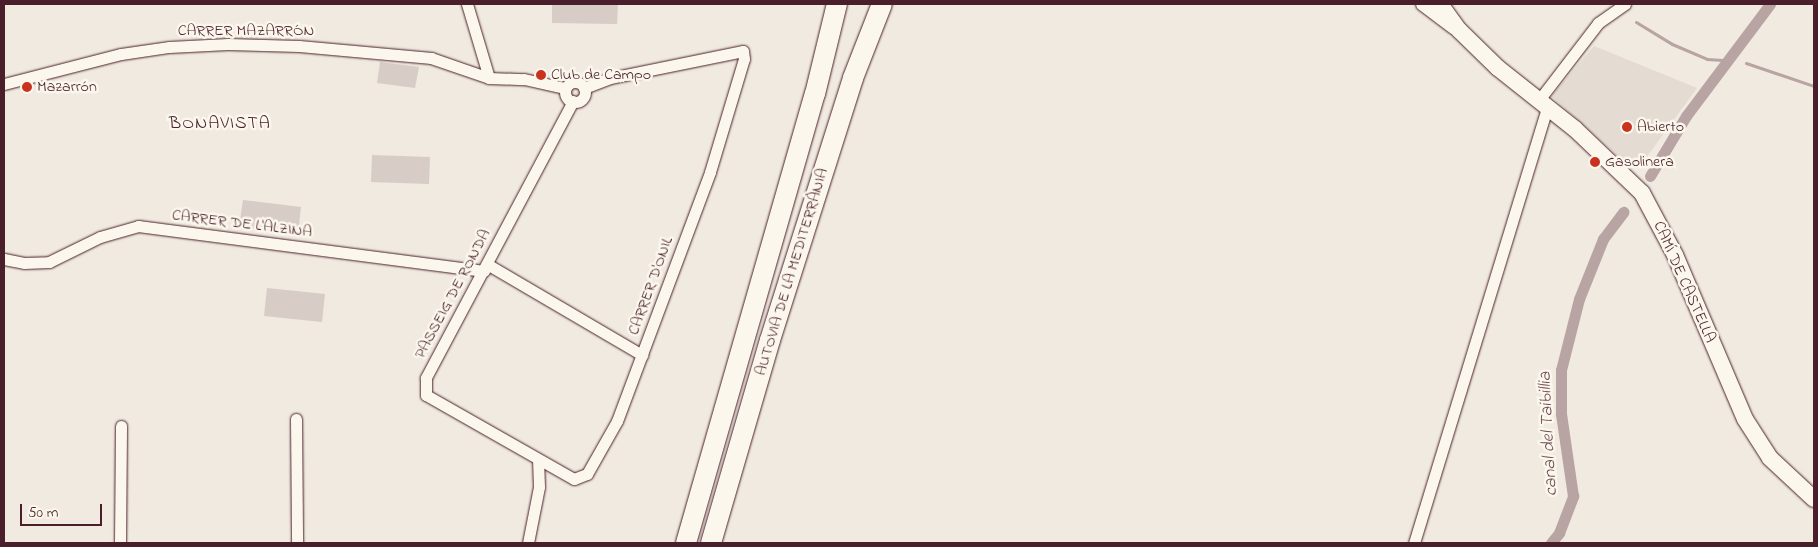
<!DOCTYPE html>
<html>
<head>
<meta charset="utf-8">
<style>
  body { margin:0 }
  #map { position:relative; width:1818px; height:547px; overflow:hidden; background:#f0eae0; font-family:"Indie Flower",sans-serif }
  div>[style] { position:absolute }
  .built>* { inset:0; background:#e4dbd2 }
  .green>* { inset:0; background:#d8ccc6 }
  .stream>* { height:3px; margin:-1.5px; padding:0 1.5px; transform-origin:1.5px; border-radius:1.5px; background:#b8a4a2 }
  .canal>* { height:11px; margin:-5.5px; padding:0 5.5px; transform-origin:5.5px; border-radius:5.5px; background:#b8a4a2 }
  .roads { filter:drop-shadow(0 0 1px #4a1f2b) drop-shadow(0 0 1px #4a1f2b) }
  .minor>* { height:11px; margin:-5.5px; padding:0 5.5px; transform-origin:5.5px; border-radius:5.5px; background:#fbf7ec }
  .minor>.ring { margin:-5.5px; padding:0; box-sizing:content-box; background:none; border:11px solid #fbf7ec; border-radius:50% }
  .tertiary>* { height:14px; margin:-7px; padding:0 7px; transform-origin:7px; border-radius:7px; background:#fbf7ec }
  .secondary>* { height:16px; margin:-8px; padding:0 8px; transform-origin:8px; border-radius:8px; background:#fbf7ec }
  .motorway>* { height:20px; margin:-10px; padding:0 10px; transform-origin:10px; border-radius:10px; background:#fbf7ec }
  .dots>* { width:14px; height:14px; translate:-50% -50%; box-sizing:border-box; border:2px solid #fbf7ec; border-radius:50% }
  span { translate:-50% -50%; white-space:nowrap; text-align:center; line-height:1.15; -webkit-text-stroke:5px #fbf7ec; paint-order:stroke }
  .street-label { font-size:16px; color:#4a1f2b }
  .poi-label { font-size:16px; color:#4a1f2b }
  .left { translate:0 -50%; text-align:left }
  .neighbourhood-label { font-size:18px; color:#4a1f2b; letter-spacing:1px }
  .water-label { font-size:18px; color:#704e55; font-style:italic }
  .frame { position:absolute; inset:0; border:5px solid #4a1f2b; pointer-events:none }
  .scale { position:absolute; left:20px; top:504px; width:82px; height:22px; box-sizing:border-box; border:2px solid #4a1f2b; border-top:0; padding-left:6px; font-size:15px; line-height:18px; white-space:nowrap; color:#4a1f2b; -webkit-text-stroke:4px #fbf7ec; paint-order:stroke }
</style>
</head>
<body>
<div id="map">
  <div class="built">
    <i style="clip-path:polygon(1594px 46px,1697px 88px,1643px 162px,1619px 157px,1551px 96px)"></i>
  </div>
  <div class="green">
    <i style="clip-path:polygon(552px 4px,618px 4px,617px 24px,552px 23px)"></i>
    <i style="clip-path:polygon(380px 62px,419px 67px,415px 88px,377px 83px)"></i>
    <i style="clip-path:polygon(372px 155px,430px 157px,429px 184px,371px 182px)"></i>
    <i style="clip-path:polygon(243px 200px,301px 207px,298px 234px,239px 227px)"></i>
    <i style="clip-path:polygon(267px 288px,325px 294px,322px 322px,264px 316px)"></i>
  </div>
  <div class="stream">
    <i style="left:1636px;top:22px;width:42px;rotate:31.4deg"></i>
    <i style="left:1672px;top:44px;width:38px;rotate:23deg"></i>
    <i style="left:1707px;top:59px;width:15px;rotate:4deg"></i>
    <i style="left:1746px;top:63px;width:72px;rotate:18.7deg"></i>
  </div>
  <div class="canal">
    <i style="left:1650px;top:176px;width:70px;rotate:-59deg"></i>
    <i style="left:1686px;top:116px;width:140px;rotate:-53.1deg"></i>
    <i style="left:1551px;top:543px;width:13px;rotate:-51deg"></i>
    <i style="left:1559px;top:533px;width:40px;rotate:-69deg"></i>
    <i style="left:1573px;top:496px;width:83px;rotate:-98.3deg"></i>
    <i style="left:1561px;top:414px;width:44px;rotate:-90deg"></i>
    <i style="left:1561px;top:370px;width:73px;rotate:-75.8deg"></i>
    <i style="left:1579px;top:299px;width:65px;rotate:-68.2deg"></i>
    <i style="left:1603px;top:239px;width:34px;rotate:-53deg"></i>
  </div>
  <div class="roads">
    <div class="minor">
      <i style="left:467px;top:4px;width:77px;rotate:73.4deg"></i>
      <i class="ring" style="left:565px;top:82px;width:9px;height:9px"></i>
      <i style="left:4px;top:84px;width:121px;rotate:-14.4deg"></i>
      <i style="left:121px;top:54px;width:49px;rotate:-8.3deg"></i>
      <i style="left:169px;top:47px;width:59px;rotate:-2.9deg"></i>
      <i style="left:228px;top:44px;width:71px;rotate:1.6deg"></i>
      <i style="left:299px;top:46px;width:133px;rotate:5.2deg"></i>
      <i style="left:431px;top:58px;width:61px;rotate:19deg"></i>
      <i style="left:489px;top:78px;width:35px;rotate:2deg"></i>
      <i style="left:524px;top:79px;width:42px;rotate:12.4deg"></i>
      <i style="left:1539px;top:100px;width:97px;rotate:-52.5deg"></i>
      <i style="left:1598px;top:23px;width:33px;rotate:-35deg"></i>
      <i style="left:573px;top:101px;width:314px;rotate:118deg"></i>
      <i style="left:426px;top:378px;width:17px;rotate:90deg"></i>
      <i style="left:426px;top:395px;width:170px;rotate:29.6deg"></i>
      <i style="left:574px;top:479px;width:14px;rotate:-21deg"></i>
      <i style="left:587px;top:474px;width:61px;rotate:-60.5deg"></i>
      <i style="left:617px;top:421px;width:266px;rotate:-69.5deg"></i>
      <i style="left:710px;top:172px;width:118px;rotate:-73.3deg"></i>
      <i style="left:744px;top:59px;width:8px;rotate:-97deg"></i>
      <i style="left:743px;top:51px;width:136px;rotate:168.5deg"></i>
      <i style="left:610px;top:78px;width:28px;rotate:159deg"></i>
      <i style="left:4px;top:259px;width:20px;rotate:11deg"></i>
      <i style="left:24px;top:263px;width:25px;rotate:-2deg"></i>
      <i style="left:49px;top:262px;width:57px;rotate:-26.1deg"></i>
      <i style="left:100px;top:237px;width:40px;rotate:-16deg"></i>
      <i style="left:138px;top:226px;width:349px;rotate:7.4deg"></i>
      <i style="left:487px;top:264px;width:180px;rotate:30.4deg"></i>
      <i style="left:296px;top:419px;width:124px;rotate:89.5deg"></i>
      <i style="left:120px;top:543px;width:117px;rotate:-89.5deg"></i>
      <i style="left:528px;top:543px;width:57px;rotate:-78.9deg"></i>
      <i style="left:539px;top:487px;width:26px;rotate:-92deg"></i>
      <i style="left:1414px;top:543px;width:456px;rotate:-73deg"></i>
    </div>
    <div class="tertiary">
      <i style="left:1423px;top:4px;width:39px;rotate:37deg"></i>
    </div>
    <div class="secondary">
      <i style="left:1440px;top:4px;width:32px;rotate:54deg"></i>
      <i style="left:1459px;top:30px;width:54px;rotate:44.3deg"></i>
      <i style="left:1498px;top:68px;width:98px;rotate:38.4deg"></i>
      <i style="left:1575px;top:129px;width:93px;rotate:43.7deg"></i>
      <i style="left:1642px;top:193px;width:70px;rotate:62deg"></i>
      <i style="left:1675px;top:255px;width:178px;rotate:66.9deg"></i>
      <i style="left:1745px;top:419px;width:46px;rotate:57.3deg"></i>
      <i style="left:1770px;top:458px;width:60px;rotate:43deg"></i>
    </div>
    <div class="motorway">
      <i style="left:686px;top:543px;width:467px;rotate:-74deg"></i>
      <i style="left:815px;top:94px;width:93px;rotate:-76.3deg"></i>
      <i style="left:711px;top:543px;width:211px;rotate:-73.8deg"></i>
      <i style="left:770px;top:340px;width:275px;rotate:-72.4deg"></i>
      <i style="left:853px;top:78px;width:79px;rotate:-68.6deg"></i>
    </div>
  </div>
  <div class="dots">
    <i style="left:541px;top:75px;background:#c8321e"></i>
    <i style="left:27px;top:87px;background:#c8321e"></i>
    <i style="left:1627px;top:127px;background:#c8321e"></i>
    <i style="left:1595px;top:162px;background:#c8321e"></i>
  </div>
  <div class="street-label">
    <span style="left:246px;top:31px">CARRER MAZARRÓN</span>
    <span style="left:242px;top:224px;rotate:7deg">CARRER DE L'ALZINA</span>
    <span style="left:792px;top:272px;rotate:-73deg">AUTOVIA DE LA MEDITERRÀNIA</span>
    <span style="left:1684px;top:282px;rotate:66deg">CAMÍ DE CASTELLA</span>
    <span style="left:651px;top:286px;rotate:-70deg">CARRER D'ONIL</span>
    <span style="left:453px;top:294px;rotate:-62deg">PASSEIG DE RONDA</span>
  </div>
  <div class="poi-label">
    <span class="left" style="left:551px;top:75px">Club de Campo</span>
    <span class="left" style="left:37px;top:87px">Mazarrón</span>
    <span class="left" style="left:1637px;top:127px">Abierto</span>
    <span class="left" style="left:1605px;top:162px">Gasolinera</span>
  </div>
  <div class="neighbourhood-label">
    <span style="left:220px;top:124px">BONAVISTA</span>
  </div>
  <div class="water-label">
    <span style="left:1549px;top:434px;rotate:-93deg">canal del Taibillia</span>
  </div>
  <div class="frame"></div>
  <div class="scale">50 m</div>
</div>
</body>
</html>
